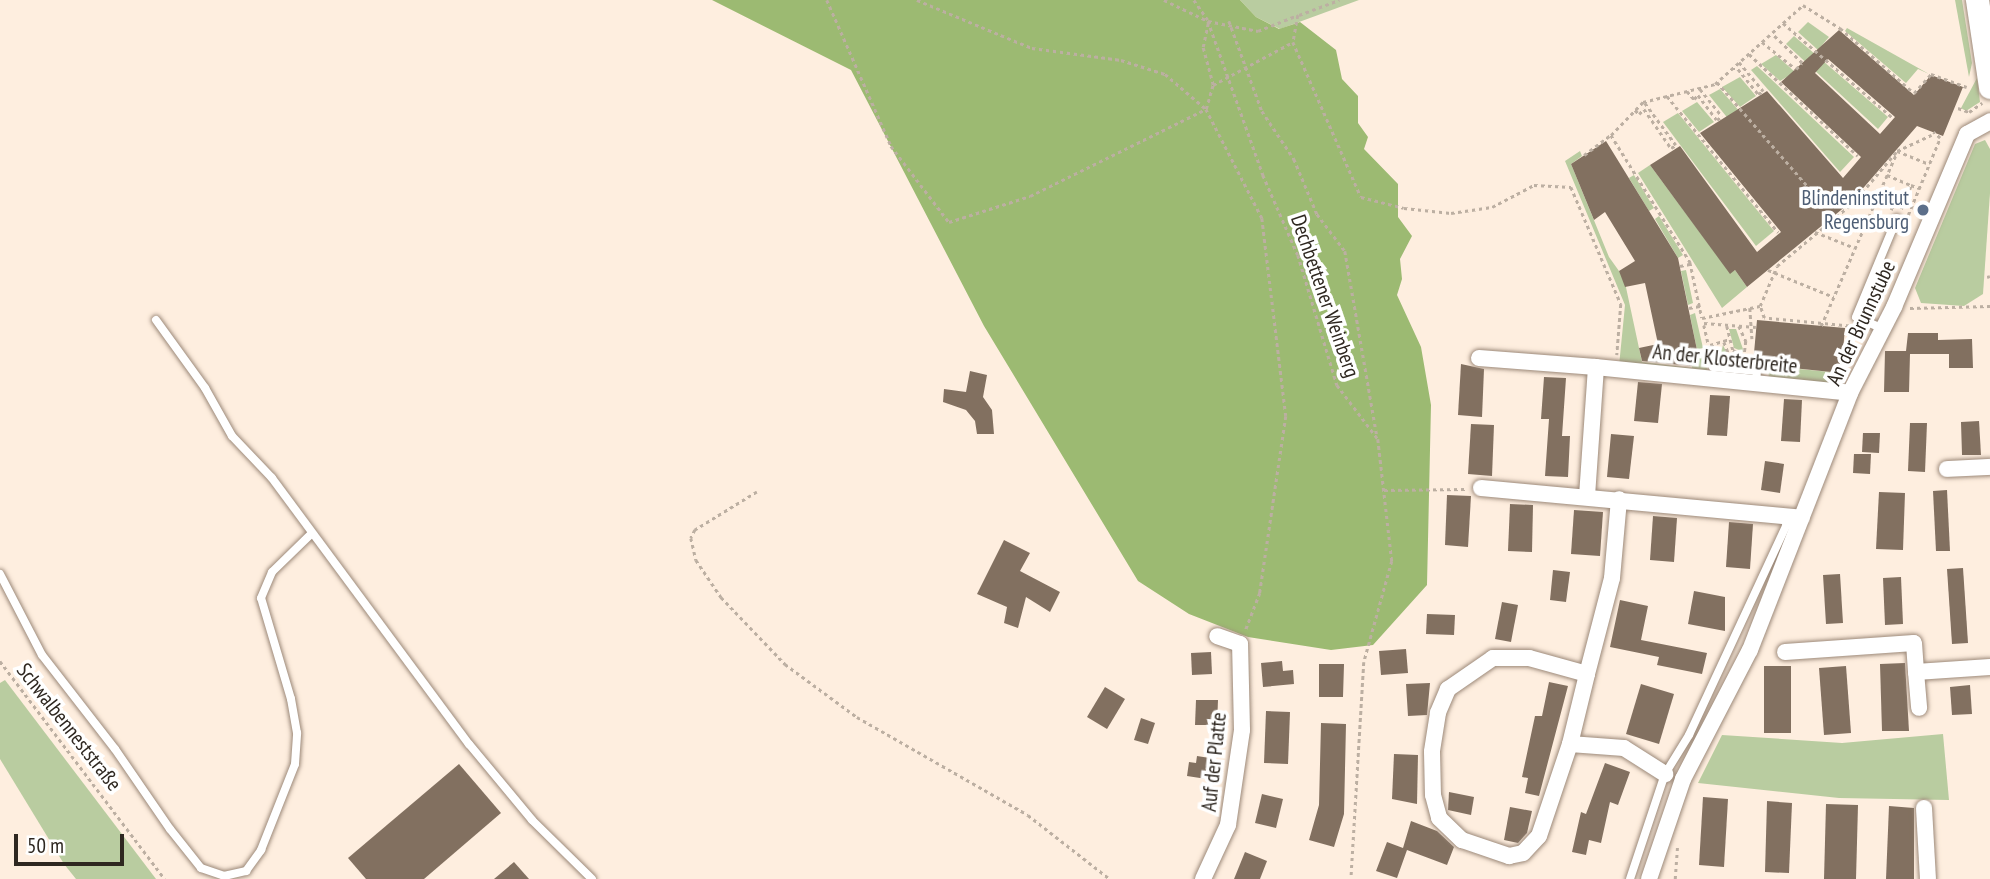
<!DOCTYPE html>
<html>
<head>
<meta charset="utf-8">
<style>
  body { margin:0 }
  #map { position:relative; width:1990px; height:879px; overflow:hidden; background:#feeedf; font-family:"PT Sans Narrow",sans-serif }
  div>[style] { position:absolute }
  .green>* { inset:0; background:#b9cca0 }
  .forest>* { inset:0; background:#9cba72 }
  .building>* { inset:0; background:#827060 }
  .path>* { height:2.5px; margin-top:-1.25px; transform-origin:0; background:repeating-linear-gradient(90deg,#bcafa2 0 3.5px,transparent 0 7px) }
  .roads { filter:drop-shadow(0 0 2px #9c8979) drop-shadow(0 0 2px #9c8979) }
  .lane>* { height:8px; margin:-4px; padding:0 4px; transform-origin:4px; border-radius:4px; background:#fff }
  .street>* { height:16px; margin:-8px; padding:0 8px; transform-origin:8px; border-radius:8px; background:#fff }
  .secondary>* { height:23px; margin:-11.5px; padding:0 11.5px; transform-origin:11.5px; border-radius:11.5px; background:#fff }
  .dots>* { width:19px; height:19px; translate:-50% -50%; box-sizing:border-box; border:4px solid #fff; border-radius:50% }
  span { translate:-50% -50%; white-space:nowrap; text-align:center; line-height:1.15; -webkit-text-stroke:7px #fff; paint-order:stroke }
  .service-label { font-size:21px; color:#4e5e75 }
  .right { translate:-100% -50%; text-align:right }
  .street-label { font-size:21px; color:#2e2720 }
  .scale { position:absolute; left:14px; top:834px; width:110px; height:32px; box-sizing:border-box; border:4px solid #2e2720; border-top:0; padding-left:9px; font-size:21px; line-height:24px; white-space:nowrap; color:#2e2720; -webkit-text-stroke:5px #fff; paint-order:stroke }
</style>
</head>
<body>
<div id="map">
  <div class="green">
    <i style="clip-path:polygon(1240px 0,1359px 0,1280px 29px,1256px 17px)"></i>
    <i style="clip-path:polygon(1955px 0,1962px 0,1972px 63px,1969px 77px)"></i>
    <i style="clip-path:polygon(1808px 22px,1829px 37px,1818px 50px,1798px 32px)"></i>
    <i style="clip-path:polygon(1847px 28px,1929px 74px,1918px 69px,1906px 83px,1845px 31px)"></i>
    <i style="clip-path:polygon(1794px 36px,1888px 117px,1878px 129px,1786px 44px)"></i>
    <i style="clip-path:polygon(1776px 55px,1795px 72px,1780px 81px,1761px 64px)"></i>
    <i style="clip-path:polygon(1757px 66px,1854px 157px,1840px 172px,1751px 70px)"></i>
    <i style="clip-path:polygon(1740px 77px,1756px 96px,1740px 107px,1722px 87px)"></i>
    <i style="clip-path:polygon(1977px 78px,1980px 102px,1966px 111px,1961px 108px)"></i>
    <i style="clip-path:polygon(1720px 89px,1815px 198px,1801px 209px,1709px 95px)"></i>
    <i style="clip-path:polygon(1697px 102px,1714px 122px,1699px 132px,1682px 111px)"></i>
    <i style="clip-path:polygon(1678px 113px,1774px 231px,1756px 246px,1663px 122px)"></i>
    <i style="clip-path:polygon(1985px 140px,1990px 149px,1990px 193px,1983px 294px,1964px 306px,1921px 303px,1915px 288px,1975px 144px)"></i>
    <i style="clip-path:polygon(1580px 151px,1582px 156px,1571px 164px,1609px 257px,1624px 278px,1642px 362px,1692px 368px,1691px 360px,1699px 360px,1698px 354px,1704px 353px,1708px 374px,1619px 366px,1625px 305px,1565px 161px)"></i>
    <i style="clip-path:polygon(1650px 165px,1730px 273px,1735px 270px,1747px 287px,1722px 308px,1638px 173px)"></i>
    <i style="clip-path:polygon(1634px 175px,1654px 208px,1649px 211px,1629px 178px)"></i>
    <i style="clip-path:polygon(1659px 216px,1683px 255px,1678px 258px,1655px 219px)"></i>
    <i style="clip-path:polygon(1686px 270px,1693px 303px,1688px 305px,1681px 271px)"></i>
    <i style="clip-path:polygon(1695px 313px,1703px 348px,1697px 350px,1690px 315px)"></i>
    <i style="clip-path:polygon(1729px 329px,1736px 329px,1744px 352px,1734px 348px)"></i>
    <i style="clip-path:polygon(1723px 345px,1730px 360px,1752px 365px,1718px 362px)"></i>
    <i style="clip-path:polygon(1766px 366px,1841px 373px,1839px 387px,1770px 380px)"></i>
    <i style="clip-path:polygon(5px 680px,156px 879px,76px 879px,64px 864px,0 759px,0 683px)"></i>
    <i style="clip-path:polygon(1943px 734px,1949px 800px,1839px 798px,1698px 783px,1722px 735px,1842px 743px)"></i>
  </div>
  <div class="forest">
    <i style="clip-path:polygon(712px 0,1240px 0,1256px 17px,1279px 29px,1300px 22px,1336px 50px,1342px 79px,1358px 96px,1358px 123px,1368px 137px,1364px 149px,1398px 184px,1398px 217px,1412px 236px,1400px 259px,1402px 279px,1397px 295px,1421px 347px,1431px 405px,1427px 585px,1373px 645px,1331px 650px,1248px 637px,1189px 614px,1138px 581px,984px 326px,851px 70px)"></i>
  </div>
  <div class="building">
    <i style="clip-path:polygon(evenodd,1839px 30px,1914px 95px,1931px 75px,1963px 87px,1943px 136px,1917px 126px,1852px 201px,1747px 287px,1735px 270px,1730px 274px,1650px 165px,1680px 146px,1757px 252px,1781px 232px,1700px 133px,1767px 91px,1843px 178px,1861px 157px,1781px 82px,1839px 30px,1828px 59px,1895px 117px,1880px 134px,1815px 73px,1828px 59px)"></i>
    <i style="clip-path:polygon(1606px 141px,1678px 258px,1697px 350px,1689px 351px,1692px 366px,1642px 361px,1639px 348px,1658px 344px,1645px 283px,1625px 287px,1619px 271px,1635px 261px,1605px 212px,1594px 220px,1571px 164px)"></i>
    <i style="clip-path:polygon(1757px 320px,1845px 328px,1841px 373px,1753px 364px)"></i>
    <i style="clip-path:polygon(1908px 333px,1938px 333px,1938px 340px,1972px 339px,1973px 368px,1949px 368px,1949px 354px,1910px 354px,1909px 392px,1884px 392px,1885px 351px,1906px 351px)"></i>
    <i style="clip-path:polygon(1461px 364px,1484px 369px,1482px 417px,1458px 415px)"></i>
    <i style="clip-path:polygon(970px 371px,987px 375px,983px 397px,992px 410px,994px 434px,977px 434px,975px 421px,966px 410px,943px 402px,944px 389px,966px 392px)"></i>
    <i style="clip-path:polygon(1544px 377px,1566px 378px,1562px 436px,1570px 436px,1568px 477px,1545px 476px,1549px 419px,1541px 419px)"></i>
    <i style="clip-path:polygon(1638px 382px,1662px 384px,1658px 423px,1634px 421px)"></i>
    <i style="clip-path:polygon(1710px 395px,1730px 396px,1727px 436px,1707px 435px)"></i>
    <i style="clip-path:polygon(1784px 399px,1802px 400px,1800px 442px,1781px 441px)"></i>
    <i style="clip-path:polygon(1979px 421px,1981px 455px,1962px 455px,1961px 422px)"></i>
    <i style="clip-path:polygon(1910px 423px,1927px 423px,1925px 472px,1908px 471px)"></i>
    <i style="clip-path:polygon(1471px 424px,1494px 425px,1492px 476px,1468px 474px)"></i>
    <i style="clip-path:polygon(1863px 433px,1880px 433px,1879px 453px,1862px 452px)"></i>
    <i style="clip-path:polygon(1611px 434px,1634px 436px,1629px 479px,1607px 477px)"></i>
    <i style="clip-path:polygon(1854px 454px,1871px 454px,1870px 474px,1853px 473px)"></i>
    <i style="clip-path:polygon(1765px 461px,1784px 464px,1780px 493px,1761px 490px)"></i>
    <i style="clip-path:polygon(1947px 490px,1950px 551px,1936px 551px,1933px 491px)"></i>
    <i style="clip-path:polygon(1879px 492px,1905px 493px,1903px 550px,1876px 549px)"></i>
    <i style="clip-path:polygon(1447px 495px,1471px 496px,1468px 547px,1445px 545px)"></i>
    <i style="clip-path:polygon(1510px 504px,1533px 505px,1532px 552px,1508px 551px)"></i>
    <i style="clip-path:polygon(1574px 510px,1603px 512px,1600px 556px,1571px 554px)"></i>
    <i style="clip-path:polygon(1653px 516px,1677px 518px,1674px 562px,1650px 560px)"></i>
    <i style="clip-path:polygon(1729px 522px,1753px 524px,1750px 569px,1726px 567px)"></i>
    <i style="clip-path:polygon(1004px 540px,1030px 553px,1020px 571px,1060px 592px,1050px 612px,1026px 597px,1018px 628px,1004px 623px,1007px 607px,977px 594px)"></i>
    <i style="clip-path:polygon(1963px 568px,1968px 643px,1952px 644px,1947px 569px)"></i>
    <i style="clip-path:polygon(1553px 570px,1570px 572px,1566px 602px,1550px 600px)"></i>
    <i style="clip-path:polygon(1840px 574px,1843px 623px,1826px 624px,1823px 575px)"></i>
    <i style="clip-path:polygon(1901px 577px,1903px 624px,1885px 625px,1883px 578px)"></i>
    <i style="clip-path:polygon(1694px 591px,1725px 597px,1725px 631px,1688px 624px)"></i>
    <i style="clip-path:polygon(1620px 600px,1648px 606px,1641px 640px,1707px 653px,1702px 674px,1657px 665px,1659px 657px,1610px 647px)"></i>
    <i style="clip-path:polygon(1502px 602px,1518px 605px,1511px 642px,1495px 639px)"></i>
    <i style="clip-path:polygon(1427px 614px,1455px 615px,1454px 635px,1426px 634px)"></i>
    <i style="clip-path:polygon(1406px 649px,1408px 673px,1381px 675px,1379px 651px)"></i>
    <i style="clip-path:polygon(1211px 652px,1212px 674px,1192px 675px,1191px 653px)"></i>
    <i style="clip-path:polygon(1282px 661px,1283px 671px,1293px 670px,1294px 684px,1263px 687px,1261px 663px)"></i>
    <i style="clip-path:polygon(1905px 663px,1909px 731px,1882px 731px,1880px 664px)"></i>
    <i style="clip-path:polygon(1319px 664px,1344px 664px,1343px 697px,1319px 697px)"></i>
    <i style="clip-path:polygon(1764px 666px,1791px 666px,1791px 733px,1764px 733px)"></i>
    <i style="clip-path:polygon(1846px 666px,1851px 733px,1824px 735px,1819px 668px)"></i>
    <i style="clip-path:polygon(1549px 682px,1568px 686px,1539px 796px,1525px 793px,1528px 778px,1522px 777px,1535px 716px,1542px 716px)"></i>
    <i style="clip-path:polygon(1430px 683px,1427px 715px,1408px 716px,1406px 684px)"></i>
    <i style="clip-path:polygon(1641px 684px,1674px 694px,1659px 744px,1626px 734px)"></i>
    <i style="clip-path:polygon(1970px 685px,1972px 714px,1952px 715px,1950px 687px)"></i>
    <i style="clip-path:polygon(1105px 687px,1125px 699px,1107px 729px,1087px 717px)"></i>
    <i style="clip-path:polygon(1196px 700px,1218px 700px,1217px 725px,1195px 725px)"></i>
    <i style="clip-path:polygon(1266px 711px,1290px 712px,1288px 764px,1264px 763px)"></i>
    <i style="clip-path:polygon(1141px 718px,1155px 723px,1148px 744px,1134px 740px)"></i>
    <i style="clip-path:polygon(1321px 723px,1346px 724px,1344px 814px,1334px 847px,1309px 840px,1319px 805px)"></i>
    <i style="clip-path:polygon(1394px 754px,1418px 755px,1417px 804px,1392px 799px)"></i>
    <i style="clip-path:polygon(1197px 756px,1216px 759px,1213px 780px,1187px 776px,1189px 762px,1196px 763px)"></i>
    <i style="clip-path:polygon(1605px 763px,1630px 772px,1618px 805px,1610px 802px,1601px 843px,1589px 840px,1586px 855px,1572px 852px,1581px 812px,1586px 814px)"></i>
    <i style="clip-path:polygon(459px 764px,501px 813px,424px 879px,366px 879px,348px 858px)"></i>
    <i style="clip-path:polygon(1449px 792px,1474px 797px,1471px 815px,1448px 810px)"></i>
    <i style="clip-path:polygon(1262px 794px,1283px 799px,1276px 828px,1255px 823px)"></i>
    <i style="clip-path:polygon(1703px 797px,1728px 799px,1724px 867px,1699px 865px)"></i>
    <i style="clip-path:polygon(1767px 801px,1792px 803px,1789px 873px,1765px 872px)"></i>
    <i style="clip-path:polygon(1826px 804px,1858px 805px,1856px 879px,1824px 879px)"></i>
    <i style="clip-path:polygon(1889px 806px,1914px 808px,1914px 879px,1886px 879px)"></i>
    <i style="clip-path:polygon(1510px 807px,1532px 811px,1527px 833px,1518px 843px,1504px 840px)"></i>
    <i style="clip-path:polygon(1411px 821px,1437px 831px,1454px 847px,1447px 865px,1407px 850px,1397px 878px,1376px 871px,1387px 842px,1403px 848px)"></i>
    <i style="clip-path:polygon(1245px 852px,1267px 861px,1260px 879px,1234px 879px)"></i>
    <i style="clip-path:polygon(514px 862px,529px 879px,494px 879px)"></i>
  </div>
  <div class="path">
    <i style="left:827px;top:0;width:159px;rotate:66.3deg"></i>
    <i style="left:891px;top:146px;width:96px;rotate:52.7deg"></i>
    <i style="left:949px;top:222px;width:85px;rotate:-17.8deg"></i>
    <i style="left:1030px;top:196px;width:196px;rotate:-26.3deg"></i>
    <i style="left:1206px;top:109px;width:25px;rotate:-74deg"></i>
    <i style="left:1213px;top:85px;width:39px;rotate:-105deg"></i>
    <i style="left:1203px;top:47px;width:25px;rotate:-78deg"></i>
    <i style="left:917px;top:0;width:125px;rotate:22.7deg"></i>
    <i style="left:1032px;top:48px;width:90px;rotate:7.7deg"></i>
    <i style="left:1121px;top:60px;width:46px;rotate:17.7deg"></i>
    <i style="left:1165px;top:74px;width:54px;rotate:40.5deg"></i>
    <i style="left:1206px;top:109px;width:123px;rotate:62.8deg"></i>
    <i style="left:1262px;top:218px;width:199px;rotate:83.1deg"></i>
    <i style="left:1286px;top:416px;width:179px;rotate:98.4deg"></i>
    <i style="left:1260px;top:593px;width:39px;rotate:111deg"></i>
    <i style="left:1164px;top:0;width:49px;rotate:25.5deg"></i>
    <i style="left:1208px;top:21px;width:164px;rotate:70.3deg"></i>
    <i style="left:1263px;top:175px;width:87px;rotate:66.4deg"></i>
    <i style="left:1298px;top:255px;width:136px;rotate:73.3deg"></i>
    <i style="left:1337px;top:385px;width:68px;rotate:52.8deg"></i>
    <i style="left:1378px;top:439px;width:123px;rotate:83.5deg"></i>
    <i style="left:1392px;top:561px;width:105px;rotate:105.5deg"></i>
    <i style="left:1364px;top:662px;width:217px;rotate:93.4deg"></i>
    <i style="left:1194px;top:0;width:24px;rotate:55deg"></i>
    <i style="left:1299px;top:15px;width:43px;rotate:-20.6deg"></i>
    <i style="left:1208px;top:21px;width:51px;rotate:11.3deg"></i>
    <i style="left:1258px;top:31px;width:43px;rotate:-21.8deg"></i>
    <i style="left:1298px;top:15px;width:27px;rotate:100deg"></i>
    <i style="left:1229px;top:21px;width:96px;rotate:69.9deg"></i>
    <i style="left:1262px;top:111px;width:58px;rotate:56.3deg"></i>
    <i style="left:1294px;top:159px;width:60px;rotate:67.3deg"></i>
    <i style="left:1317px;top:214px;width:46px;rotate:52.9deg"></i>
    <i style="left:1345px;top:251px;width:188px;rotate:80.2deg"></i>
    <i style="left:1783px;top:23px;width:144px;rotate:40.8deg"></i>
    <i style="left:1293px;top:42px;width:169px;rotate:66.3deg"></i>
    <i style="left:1361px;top:197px;width:44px;rotate:14.3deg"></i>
    <i style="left:1404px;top:208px;width:47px;rotate:6.1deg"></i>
    <i style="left:1451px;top:213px;width:41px;rotate:-8.3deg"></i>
    <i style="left:1492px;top:207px;width:47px;rotate:-27.6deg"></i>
    <i style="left:1534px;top:185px;width:37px;rotate:3deg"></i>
    <i style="left:1571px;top:187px;width:127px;rotate:66.9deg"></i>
    <i style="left:1621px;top:304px;width:51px;rotate:94.5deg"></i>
    <i style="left:1762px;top:42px;width:43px;rotate:38.5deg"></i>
    <i style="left:1796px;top:69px;width:8px;rotate:-45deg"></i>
    <i style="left:1802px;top:63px;width:42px;rotate:-136deg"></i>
    <i style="left:1749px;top:54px;width:149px;rotate:43.1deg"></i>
    <i style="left:1739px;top:62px;width:38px;rotate:50deg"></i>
    <i style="left:1732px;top:69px;width:6px"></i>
    <i style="left:1738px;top:69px;width:32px;rotate:51deg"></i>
    <i style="left:1758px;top:94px;width:6px;rotate:-31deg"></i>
    <i style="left:1717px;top:82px;width:154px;rotate:49deg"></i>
    <i style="left:1213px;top:85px;width:91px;rotate:-28.3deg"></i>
    <i style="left:1700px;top:89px;width:35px;rotate:51deg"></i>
    <i style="left:1687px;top:91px;width:11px;rotate:49deg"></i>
    <i style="left:1694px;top:99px;width:6px;rotate:-45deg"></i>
    <i style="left:1698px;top:95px;width:31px;rotate:53deg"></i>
    <i style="left:1717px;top:120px;width:6px;rotate:-39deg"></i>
    <i style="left:1667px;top:96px;width:176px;rotate:50.8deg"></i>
    <i style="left:1645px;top:103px;width:52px;rotate:53.6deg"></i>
    <i style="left:1958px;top:108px;width:12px;rotate:20deg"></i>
    <i style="left:1969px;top:112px;width:16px;rotate:-35deg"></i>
    <i style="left:1635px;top:110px;width:6px;rotate:45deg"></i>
    <i style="left:1639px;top:114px;width:7px;rotate:-45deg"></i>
    <i style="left:1644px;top:109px;width:47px;rotate:55.3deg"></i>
    <i style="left:1671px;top:148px;width:6px;rotate:-31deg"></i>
    <i style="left:1611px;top:135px;width:46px;rotate:-45.9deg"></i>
    <i style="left:1643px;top:102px;width:74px;rotate:-14deg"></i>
    <i style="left:1715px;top:84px;width:118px;rotate:-41.9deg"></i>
    <i style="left:1803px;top:5px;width:44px;rotate:31.9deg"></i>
    <i style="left:1840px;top:28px;width:98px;rotate:41.3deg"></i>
    <i style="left:1914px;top:93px;width:25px;rotate:-48deg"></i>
    <i style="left:1931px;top:74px;width:38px;rotate:20deg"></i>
    <i style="left:1897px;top:151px;width:35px;rotate:22deg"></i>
    <i style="left:1584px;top:155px;width:34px;rotate:-37deg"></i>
    <i style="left:1611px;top:135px;width:150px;rotate:58.1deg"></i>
    <i style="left:1690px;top:262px;width:57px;rotate:77.9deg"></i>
    <i style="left:1702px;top:318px;width:59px;rotate:-11.7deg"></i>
    <i style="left:1887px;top:175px;width:26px;rotate:23deg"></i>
    <i style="left:1858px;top:194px;width:39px;rotate:23deg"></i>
    <i style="left:1901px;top:209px;width:26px;rotate:-67deg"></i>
    <i style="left:1911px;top:185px;width:9px;rotate:21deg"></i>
    <i style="left:1908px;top:215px;width:83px;rotate:-67.4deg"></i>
    <i style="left:1940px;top:138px;width:9px;rotate:-139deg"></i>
    <i style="left:1815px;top:232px;width:43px;rotate:21.8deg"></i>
    <i style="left:1680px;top:266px;width:10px;rotate:-11deg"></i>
    <i style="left:1768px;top:270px;width:71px;rotate:22.2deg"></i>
    <i style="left:1987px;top:277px;width:3px;rotate:-18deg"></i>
    <i style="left:1689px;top:308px;width:11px;rotate:-10deg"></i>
    <i style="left:1750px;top:308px;width:31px;rotate:86deg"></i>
    <i style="left:1910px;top:308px;width:80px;rotate:-1.4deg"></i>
    <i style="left:1704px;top:323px;width:52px;rotate:4.4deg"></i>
    <i style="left:1704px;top:325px;width:32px;rotate:77deg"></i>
    <i style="left:1727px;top:326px;width:25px;rotate:76deg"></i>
    <i style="left:1733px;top:350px;width:13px;rotate:27deg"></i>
    <i style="left:1739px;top:326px;width:17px;rotate:65deg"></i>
    <i style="left:1746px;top:341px;width:17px;rotate:97deg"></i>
    <i style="left:1821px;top:326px;width:188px;rotate:-66.4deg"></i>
    <i style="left:1849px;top:326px;width:85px;rotate:-174.6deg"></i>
    <i style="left:1764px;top:318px;width:13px;rotate:-108deg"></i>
    <i style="left:1760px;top:306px;width:43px;rotate:-67deg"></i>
    <i style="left:1777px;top:266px;width:99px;rotate:-39.7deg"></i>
    <i style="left:1853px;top:203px;width:68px;rotate:-49.8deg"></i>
    <i style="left:1897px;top:151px;width:38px;rotate:-25deg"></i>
    <i style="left:1724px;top:342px;width:18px;rotate:68deg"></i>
    <i style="left:1710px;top:345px;width:21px;rotate:-17deg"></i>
    <i style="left:1694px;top:353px;width:16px;rotate:-15deg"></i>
    <i style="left:1384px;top:490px;width:81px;rotate:-0.7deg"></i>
    <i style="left:757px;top:492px;width:73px;rotate:148.5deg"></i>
    <i style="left:695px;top:530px;width:9px;rotate:117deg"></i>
    <i style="left:691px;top:538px;width:23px;rotate:77deg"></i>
    <i style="left:696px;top:560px;width:45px;rotate:56deg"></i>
    <i style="left:721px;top:597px;width:93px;rotate:46.3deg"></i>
    <i style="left:785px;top:664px;width:89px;rotate:36.4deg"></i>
    <i style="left:857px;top:717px;width:197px;rotate:29.8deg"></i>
    <i style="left:1028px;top:815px;width:104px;rotate:38deg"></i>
    <i style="left:0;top:661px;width:273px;rotate:52.9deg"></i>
    <i style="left:1675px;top:879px;width:32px;rotate:-86deg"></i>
  </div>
  <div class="roads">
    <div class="lane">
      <i style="left:156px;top:320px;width:84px;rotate:54.2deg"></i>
      <i style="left:205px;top:388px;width:55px;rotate:60.6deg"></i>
      <i style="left:232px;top:436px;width:58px;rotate:46.4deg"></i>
      <i style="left:272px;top:478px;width:331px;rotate:53.5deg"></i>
      <i style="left:469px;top:744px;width:99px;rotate:50.3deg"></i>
      <i style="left:532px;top:820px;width:84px;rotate:44.5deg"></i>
      <i style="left:1881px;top:328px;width:27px;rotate:-156deg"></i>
      <i style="left:1856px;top:317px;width:107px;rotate:-67.5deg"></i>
      <i style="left:1713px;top:367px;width:44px;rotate:5.2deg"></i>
      <i style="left:1757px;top:371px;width:12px;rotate:95deg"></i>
      <i style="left:0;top:574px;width:91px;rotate:62.6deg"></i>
      <i style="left:42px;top:655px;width:119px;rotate:52.2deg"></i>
      <i style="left:115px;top:749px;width:97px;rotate:55.5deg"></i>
      <i style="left:170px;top:829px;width:50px;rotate:51.5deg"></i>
      <i style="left:201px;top:868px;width:24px;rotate:19deg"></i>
      <i style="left:224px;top:876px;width:23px;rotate:-13deg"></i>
      <i style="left:246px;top:871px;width:26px;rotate:-54deg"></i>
      <i style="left:261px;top:850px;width:92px;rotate:-68.4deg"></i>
      <i style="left:295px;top:764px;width:31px;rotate:-86deg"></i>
      <i style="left:297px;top:733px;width:35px;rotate:-100deg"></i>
      <i style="left:291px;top:699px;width:105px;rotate:-106.5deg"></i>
      <i style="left:261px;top:598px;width:28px;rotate:-67deg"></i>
      <i style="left:272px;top:572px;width:54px;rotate:-44.3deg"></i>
      <i style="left:1630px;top:879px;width:111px;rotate:-71.6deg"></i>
      <i style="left:1665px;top:774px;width:46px;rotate:-58.4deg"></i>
      <i style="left:1689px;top:735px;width:230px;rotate:-65.1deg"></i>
      <i style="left:1786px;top:526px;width:12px;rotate:-24deg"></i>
    </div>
    <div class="street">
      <i style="left:1479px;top:358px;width:117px;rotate:4.4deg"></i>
      <i style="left:1947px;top:469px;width:43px;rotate:-2.7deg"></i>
      <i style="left:1481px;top:488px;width:322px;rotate:5.3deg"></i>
      <i style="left:1587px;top:496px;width:129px;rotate:-86deg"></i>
      <i style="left:1596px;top:367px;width:255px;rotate:5.8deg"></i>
      <i style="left:1785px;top:652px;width:129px;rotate:-4deg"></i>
      <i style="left:1914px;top:643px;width:29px;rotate:86deg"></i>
      <i style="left:1916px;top:672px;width:74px;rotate:-3.9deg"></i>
      <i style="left:1916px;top:672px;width:36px;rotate:85deg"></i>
      <i style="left:1587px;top:674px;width:99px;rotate:-75.4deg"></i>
      <i style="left:1612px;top:578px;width:79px;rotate:-84.9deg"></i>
      <i style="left:1570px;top:744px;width:72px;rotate:-76.3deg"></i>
      <i style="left:1587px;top:674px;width:60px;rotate:-164.6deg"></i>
      <i style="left:1529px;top:658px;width:36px;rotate:180deg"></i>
      <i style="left:1493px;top:658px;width:55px;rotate:145.4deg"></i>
      <i style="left:1448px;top:689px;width:26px;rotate:113deg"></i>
      <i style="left:1438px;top:713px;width:39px;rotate:99deg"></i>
      <i style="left:1432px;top:752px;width:43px;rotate:88.7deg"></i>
      <i style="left:1433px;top:795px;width:24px;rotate:75deg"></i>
      <i style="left:1439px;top:818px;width:32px;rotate:44deg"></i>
      <i style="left:1462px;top:840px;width:50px;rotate:18.8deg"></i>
      <i style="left:1509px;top:856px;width:14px;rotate:-12deg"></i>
      <i style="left:1523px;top:853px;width:23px;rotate:-47deg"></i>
      <i style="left:1539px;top:836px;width:97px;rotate:-71.4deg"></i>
      <i style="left:1570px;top:744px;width:54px;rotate:4.2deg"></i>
      <i style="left:1624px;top:748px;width:49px;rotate:32.4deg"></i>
      <i style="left:1924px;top:808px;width:71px;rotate:86.8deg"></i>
      <i style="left:1203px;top:879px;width:60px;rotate:-65.2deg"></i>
      <i style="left:1228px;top:825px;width:96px;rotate:-81.6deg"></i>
      <i style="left:1242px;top:730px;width:86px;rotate:-91.3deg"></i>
      <i style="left:1240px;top:644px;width:24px;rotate:-161deg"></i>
      <i style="left:1649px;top:879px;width:106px;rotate:-71.2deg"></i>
      <i style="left:1683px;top:779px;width:145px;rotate:-62.6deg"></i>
      <i style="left:1750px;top:650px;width:276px;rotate:-68.7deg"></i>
      <i style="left:1850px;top:393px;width:97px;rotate:-62.9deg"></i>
      <i style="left:1894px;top:307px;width:188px;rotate:-67.1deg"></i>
      <i style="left:1967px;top:134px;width:26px;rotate:-29deg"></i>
    </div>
    <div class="secondary">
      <i style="left:1977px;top:0;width:88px;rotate:81.5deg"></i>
    </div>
  </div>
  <div class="dots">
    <i style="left:1923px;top:210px;background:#5c6f8a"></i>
  </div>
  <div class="service-label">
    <span class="right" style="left:1909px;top:210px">Blindeninstitut<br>Regensburg</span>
  </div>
  <div class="street-label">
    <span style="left:1325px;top:296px;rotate:71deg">Dechbettener Weinberg</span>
    <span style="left:1861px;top:323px;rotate:-65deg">An der Brunnstube</span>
    <span style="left:1725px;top:359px;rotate:6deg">An der Klosterbreite</span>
    <span style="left:69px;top:727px;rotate:52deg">Schwalbenneststraße</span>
    <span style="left:1214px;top:762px;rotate:-84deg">Auf der Platte</span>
  </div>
  <div class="scale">50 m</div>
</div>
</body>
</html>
